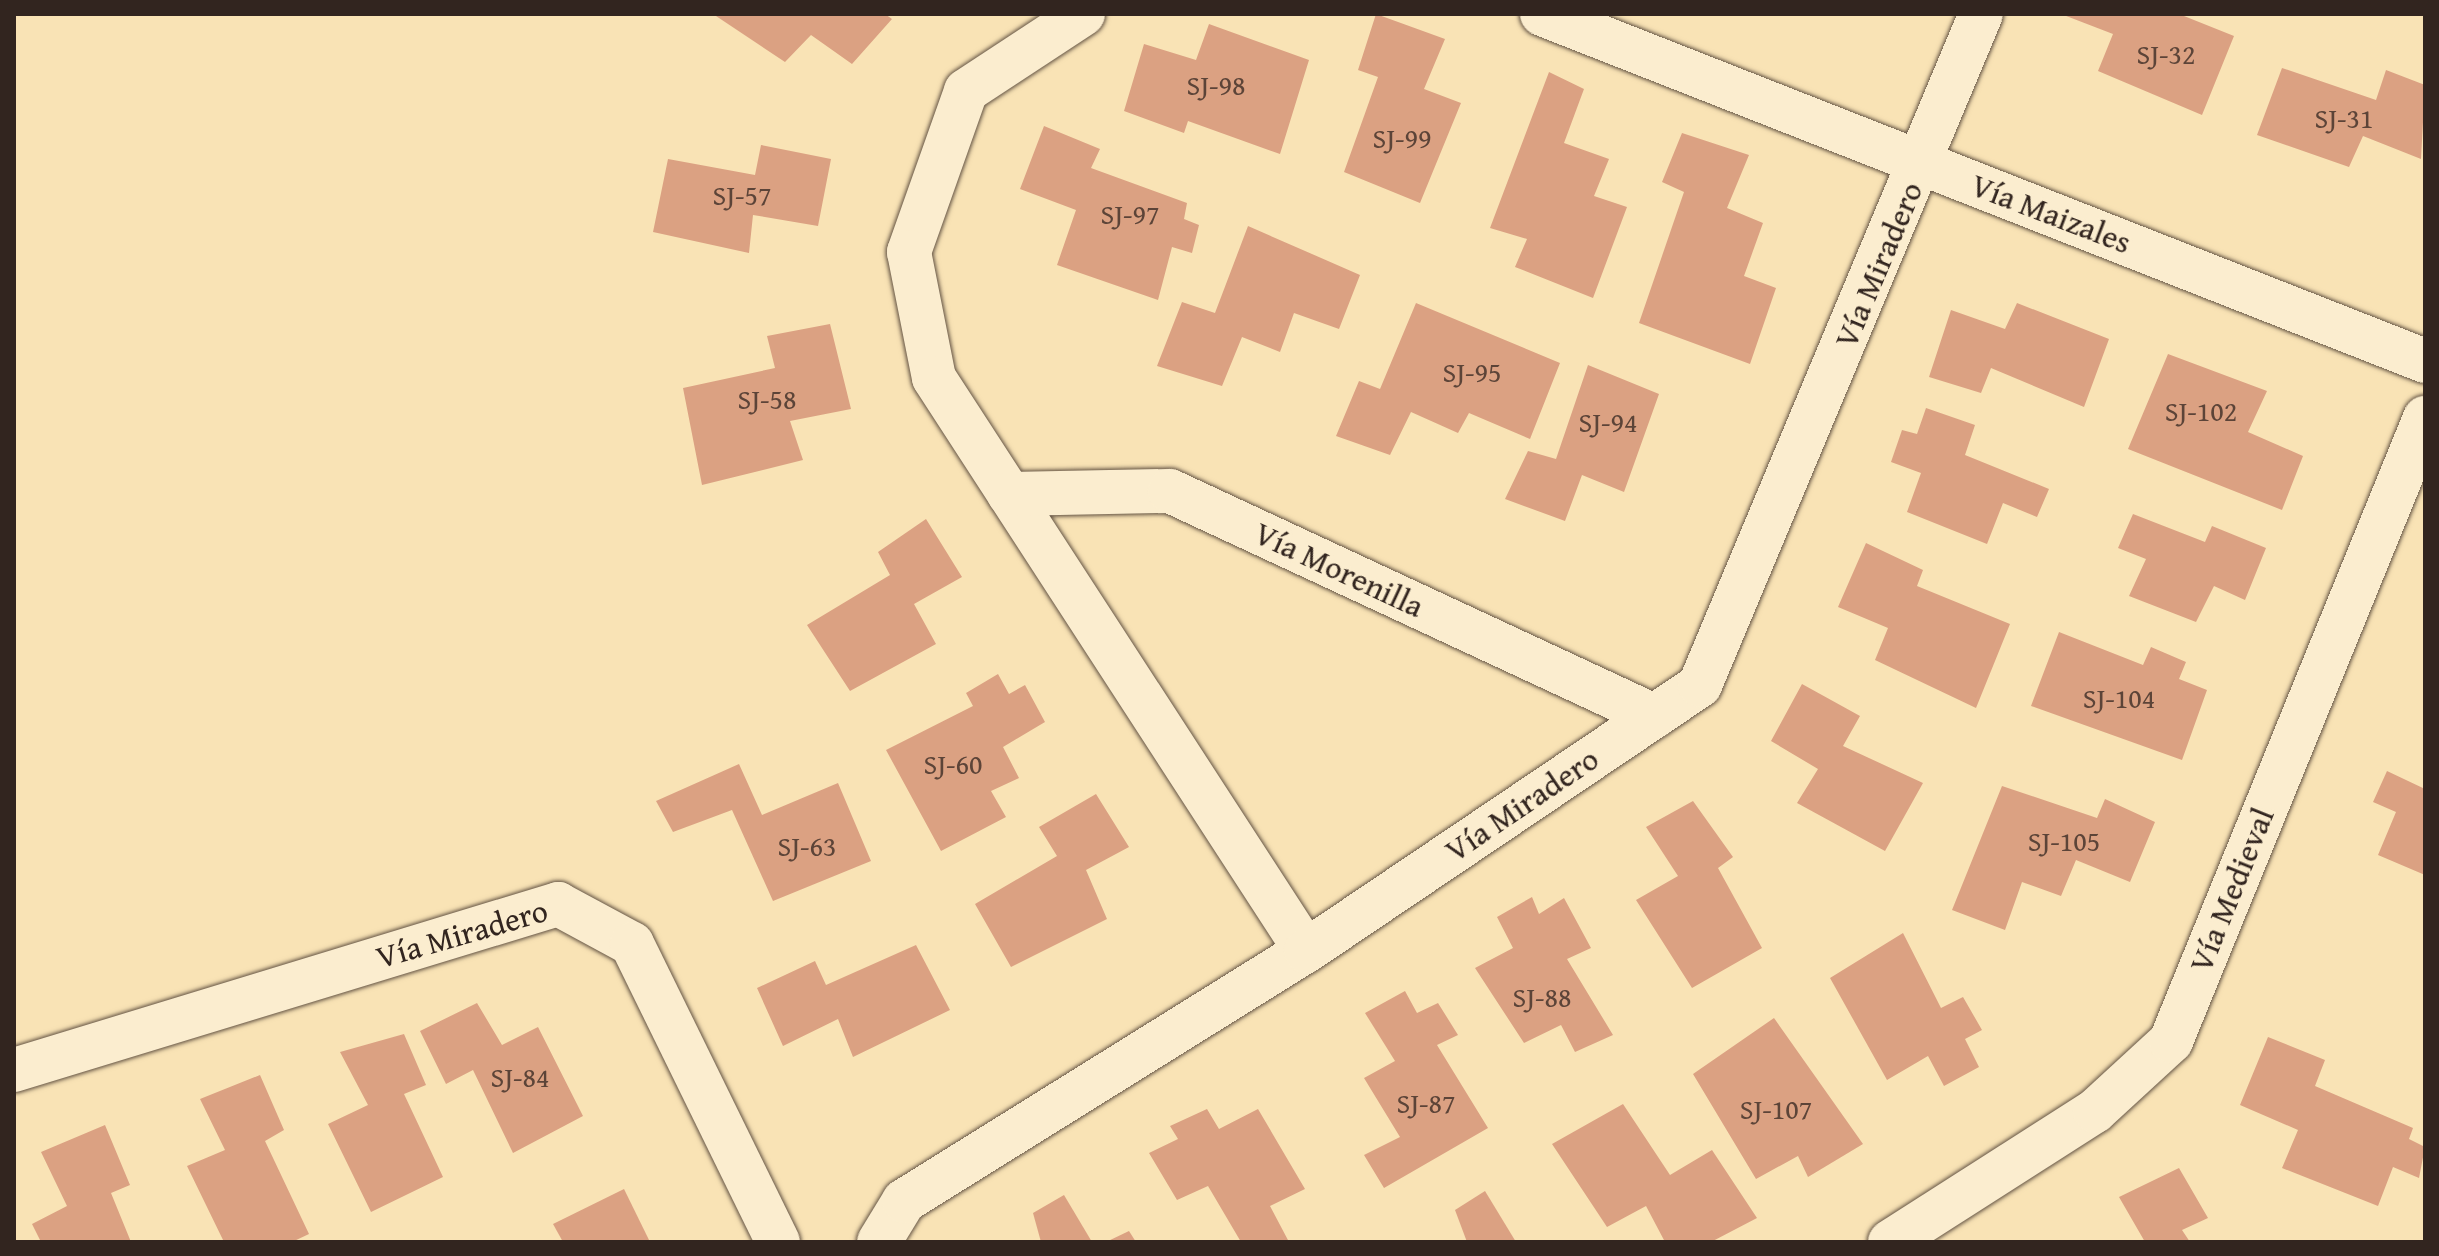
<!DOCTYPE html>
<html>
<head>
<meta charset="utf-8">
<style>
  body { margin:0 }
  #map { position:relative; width:2439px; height:1256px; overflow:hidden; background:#f9e3b5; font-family:"Gentium Book Plus",serif }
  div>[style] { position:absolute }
  .building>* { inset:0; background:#dba182 }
  .roads { filter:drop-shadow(0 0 2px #645444) drop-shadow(0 0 2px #645444) }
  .minor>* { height:44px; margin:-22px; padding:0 22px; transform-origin:22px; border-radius:22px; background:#fbedcf }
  span { translate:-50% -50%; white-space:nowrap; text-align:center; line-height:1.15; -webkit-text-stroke:6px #fbedcf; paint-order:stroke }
  .number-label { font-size:28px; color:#5c4438 }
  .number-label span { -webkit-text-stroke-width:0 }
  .street-label { font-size:32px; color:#32251f }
  .frame { position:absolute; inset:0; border:16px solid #32251f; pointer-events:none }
</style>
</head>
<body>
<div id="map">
  <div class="building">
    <i style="clip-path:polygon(713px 14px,885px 14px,892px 19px,852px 64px,811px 35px,785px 62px)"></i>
    <i style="clip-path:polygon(1376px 14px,1445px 39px,1424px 89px,1461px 103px,1420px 203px,1344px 172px,1378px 77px,1358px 70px)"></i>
    <i style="clip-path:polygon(2061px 14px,2179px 14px,2234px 36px,2202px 115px,2098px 71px,2113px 34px)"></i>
    <i style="clip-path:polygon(1209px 24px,1309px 60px,1280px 154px,1188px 121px,1184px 133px,1124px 111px,1144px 44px,1196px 60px)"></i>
    <i style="clip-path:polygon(2282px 68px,2376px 100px,2386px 70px,2425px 85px,2421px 159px,2363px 136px,2349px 167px,2257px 135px)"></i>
    <i style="clip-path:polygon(1549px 72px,1584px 89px,1564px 143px,1609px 159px,1594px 196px,1627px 207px,1593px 298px,1515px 267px,1527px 239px,1490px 228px)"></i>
    <i style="clip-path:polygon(1044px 126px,1100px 149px,1091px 168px,1187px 203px,1184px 219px,1199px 225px,1192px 253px,1172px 247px,1158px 300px,1057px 265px,1076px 210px,1020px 189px)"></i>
    <i style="clip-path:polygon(1682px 133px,1749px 155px,1727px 208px,1763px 223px,1744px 276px,1776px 288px,1750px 364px,1639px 323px,1684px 192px,1662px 182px)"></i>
    <i style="clip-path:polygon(761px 145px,831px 159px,818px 226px,753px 215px,749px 253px,653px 232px,668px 159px,755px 175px)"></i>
    <i style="clip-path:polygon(1248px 226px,1360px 275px,1339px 329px,1294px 313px,1280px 352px,1242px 337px,1222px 386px,1157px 366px,1182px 302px,1215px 313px)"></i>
    <i style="clip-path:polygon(1416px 303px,1560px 363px,1530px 439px,1469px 413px,1458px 433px,1411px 412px,1390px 455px,1336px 436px,1359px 381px,1380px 389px)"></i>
    <i style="clip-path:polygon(2017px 303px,2109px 339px,2084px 407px,1991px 368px,1981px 393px,1929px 377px,1951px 310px,2005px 329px)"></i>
    <i style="clip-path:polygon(830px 324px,851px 409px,790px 421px,803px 460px,702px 485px,683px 388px,775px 368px,767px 336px)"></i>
    <i style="clip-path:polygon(2168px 354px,2267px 391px,2248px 432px,2303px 456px,2282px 510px,2128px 449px)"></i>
    <i style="clip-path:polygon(1588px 365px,1659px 394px,1624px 492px,1582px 475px,1565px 521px,1505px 499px,1528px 451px,1556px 459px)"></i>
    <i style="clip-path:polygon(1926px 408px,1975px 425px,1965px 455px,2049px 489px,2037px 517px,2003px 503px,1987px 544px,1907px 512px,1921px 473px,1891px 462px,1902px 430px,1917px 434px)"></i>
    <i style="clip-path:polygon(2133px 514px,2205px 542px,2212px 526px,2266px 548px,2245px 600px,2214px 586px,2196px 622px,2129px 596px,2146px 559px,2118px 548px)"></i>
    <i style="clip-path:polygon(926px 519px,962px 577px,914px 604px,936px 644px,850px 691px,807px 625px,890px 575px,878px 552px)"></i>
    <i style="clip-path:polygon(1866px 543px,1923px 570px,1917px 586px,2010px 624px,1976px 708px,1875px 660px,1888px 628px,1838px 607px)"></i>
    <i style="clip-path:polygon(2059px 632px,2143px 665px,2151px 647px,2186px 662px,2179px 679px,2207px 690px,2182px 760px,2031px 706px)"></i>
    <i style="clip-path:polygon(998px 674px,1009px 694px,1025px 685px,1045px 722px,1003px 747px,1019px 778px,991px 791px,1006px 817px,941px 851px,886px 750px,973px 706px,966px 693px)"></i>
    <i style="clip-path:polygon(1802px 684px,1860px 716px,1843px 746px,1923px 783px,1885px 851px,1797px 803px,1818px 769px,1771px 741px)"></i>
    <i style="clip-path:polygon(739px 764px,762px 815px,838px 783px,871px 861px,773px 901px,732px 810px,673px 832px,656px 801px)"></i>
    <i style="clip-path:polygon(2387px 771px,2425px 789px,2425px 875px,2378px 855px,2396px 812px,2373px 802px)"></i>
    <i style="clip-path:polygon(2002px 786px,2097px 818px,2105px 799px,2155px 822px,2130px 882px,2076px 860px,2061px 896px,2022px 882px,2005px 930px,1952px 910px)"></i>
    <i style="clip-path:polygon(1096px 794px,1129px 847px,1086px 870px,1107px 919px,1011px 967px,975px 904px,1057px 856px,1039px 827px)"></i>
    <i style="clip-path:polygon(1693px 801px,1733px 857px,1718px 868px,1762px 948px,1692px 988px,1636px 900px,1678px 876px,1646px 827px)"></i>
    <i style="clip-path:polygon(1532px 897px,1539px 914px,1564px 898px,1591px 948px,1567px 959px,1613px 1035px,1575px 1052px,1561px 1025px,1524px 1043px,1475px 968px,1513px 948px,1497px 917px)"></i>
    <i style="clip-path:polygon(1903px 933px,1941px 1008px,1963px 997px,1982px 1030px,1965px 1039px,1979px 1067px,1944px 1086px,1928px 1056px,1887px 1080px,1830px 978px)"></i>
    <i style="clip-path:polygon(916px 945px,950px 1010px,853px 1057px,838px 1019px,783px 1046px,757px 988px,815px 961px,826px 985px)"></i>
    <i style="clip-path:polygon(1405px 991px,1417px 1013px,1438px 1003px,1458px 1035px,1437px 1045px,1488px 1128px,1384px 1188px,1364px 1155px,1400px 1137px,1364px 1078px,1395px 1061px,1365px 1013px)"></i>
    <i style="clip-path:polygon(477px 1003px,502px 1045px,538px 1027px,583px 1116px,513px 1153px,473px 1070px,446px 1084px,420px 1031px)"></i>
    <i style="clip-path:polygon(1774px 1018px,1863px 1144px,1808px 1177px,1798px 1156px,1756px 1179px,1693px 1074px)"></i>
    <i style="clip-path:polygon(404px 1034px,426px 1085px,404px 1094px,443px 1177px,371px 1212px,328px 1124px,368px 1105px,340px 1052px)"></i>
    <i style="clip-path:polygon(2268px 1037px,2325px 1060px,2315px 1086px,2413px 1128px,2409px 1139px,2425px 1147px,2419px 1178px,2393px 1167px,2378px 1206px,2282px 1168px,2298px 1130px,2240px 1105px)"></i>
    <i style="clip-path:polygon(260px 1075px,284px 1130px,265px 1141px,309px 1234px,292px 1242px,224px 1242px,187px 1166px,225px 1150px,200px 1099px)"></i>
    <i style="clip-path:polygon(1623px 1104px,1670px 1175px,1712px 1150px,1757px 1218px,1711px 1242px,1665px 1242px,1646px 1206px,1607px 1227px,1552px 1144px)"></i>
    <i style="clip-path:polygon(1207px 1109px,1219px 1129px,1258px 1109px,1305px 1189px,1270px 1206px,1289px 1242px,1241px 1242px,1208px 1186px,1177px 1200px,1149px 1153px,1178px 1139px,1170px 1126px)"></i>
    <i style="clip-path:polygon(105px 1125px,130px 1185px,111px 1193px,131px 1242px,41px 1242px,32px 1224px,67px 1206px,41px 1152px)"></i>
    <i style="clip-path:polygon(2179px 1168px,2208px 1218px,2182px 1230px,2190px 1242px,2145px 1242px,2119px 1197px)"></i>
    <i style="clip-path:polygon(624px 1189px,650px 1242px,563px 1242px,553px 1224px)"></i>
    <i style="clip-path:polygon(1485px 1191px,1516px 1242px,1467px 1242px,1455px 1210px)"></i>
    <i style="clip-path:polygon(1064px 1195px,1092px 1242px,1041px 1242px,1033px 1213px)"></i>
    <i style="clip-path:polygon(1129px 1231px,1136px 1242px,1106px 1242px)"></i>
  </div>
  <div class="roads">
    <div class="minor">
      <i style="left:1083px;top:14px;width:140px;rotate:146.7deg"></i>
      <i style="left:966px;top:91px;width:171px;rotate:109.5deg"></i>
      <i style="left:909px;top:252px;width:128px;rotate:78.8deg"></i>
      <i style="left:934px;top:378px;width:683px;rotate:57.01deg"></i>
      <i style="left:1542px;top:14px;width:949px;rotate:21.45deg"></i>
      <i style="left:1009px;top:494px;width:161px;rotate:-1.1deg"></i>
      <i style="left:1170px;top:491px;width:534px;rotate:24.93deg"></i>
      <i style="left:14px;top:1070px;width:569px;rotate:-16.97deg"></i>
      <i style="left:558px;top:904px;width:84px;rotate:28.4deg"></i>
      <i style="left:632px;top:944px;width:332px;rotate:63.9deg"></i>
      <i style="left:879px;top:1242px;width:48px;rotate:-58.6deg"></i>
      <i style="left:904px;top:1201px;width:473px;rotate:-31.9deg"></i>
      <i style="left:1306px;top:951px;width:475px;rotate:-34deg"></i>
      <i style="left:1700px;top:685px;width:727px;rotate:-67.28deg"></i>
      <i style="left:1890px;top:1242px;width:243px;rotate:-32.6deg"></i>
      <i style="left:2095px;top:1111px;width:103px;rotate:-42.6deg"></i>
      <i style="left:2171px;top:1041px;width:673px;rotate:-67.82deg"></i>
    </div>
  </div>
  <div class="number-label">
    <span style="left:2166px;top:54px">SJ-32</span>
    <span style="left:1216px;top:85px">SJ-98</span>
    <span style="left:2344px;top:118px">SJ-31</span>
    <span style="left:1402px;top:138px">SJ-99</span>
    <span style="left:742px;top:195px">SJ-57</span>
    <span style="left:1130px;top:214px">SJ-97</span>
    <span style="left:1472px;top:372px">SJ-95</span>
    <span style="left:767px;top:399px">SJ-58</span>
    <span style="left:2201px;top:411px">SJ-102</span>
    <span style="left:1608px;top:422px">SJ-94</span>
    <span style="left:2119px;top:698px">SJ-104</span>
    <span style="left:953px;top:764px">SJ-60</span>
    <span style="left:2064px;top:841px">SJ-105</span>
    <span style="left:807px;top:846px">SJ-63</span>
    <span style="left:1542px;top:997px">SJ-88</span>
    <span style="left:520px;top:1077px">SJ-84</span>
    <span style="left:1426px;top:1103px">SJ-87</span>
    <span style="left:1776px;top:1109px">SJ-107</span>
  </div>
  <div class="street-label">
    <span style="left:2051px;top:214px;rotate:21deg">Vía Maizales</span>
    <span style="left:1879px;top:265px;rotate:-67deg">Vía Miradero</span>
    <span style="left:1339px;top:570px;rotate:25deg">Vía Morenilla</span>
    <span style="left:1522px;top:805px;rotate:-34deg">Vía Miradero</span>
    <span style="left:2232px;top:890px;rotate:-68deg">Vía Medieval</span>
    <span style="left:462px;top:934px;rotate:-16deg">Vía Miradero</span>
  </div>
  <div class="frame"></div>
</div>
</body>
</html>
